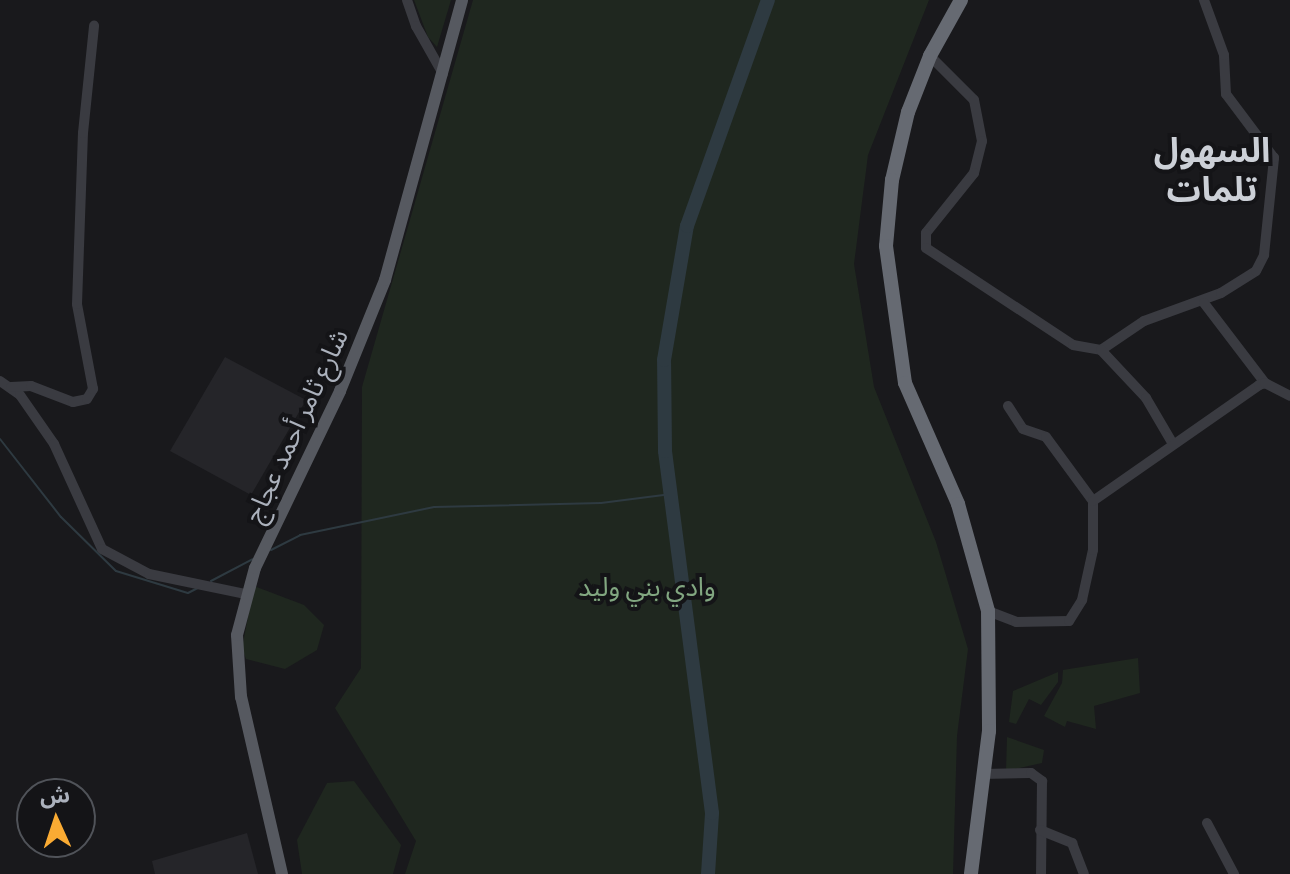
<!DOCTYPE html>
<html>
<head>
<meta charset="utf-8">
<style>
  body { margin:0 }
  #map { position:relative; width:1290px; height:874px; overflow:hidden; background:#19191c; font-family:"Source Sans 3","Noto Sans Arabic",sans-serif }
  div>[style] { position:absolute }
  .built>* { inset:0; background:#252529 }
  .green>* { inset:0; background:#1f271f }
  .stream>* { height:2px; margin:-1px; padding:0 1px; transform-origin:1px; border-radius:1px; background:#2e3a41 }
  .river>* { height:14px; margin:-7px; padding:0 7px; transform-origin:7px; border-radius:7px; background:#2e3a41 }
  .minor>* { height:10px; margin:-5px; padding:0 5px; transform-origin:5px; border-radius:5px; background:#3a3b41 }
  .major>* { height:12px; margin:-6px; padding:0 6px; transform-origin:6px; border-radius:6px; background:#565960 }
  .highway>* { height:14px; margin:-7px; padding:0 7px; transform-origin:7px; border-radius:7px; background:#666a72 }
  span { translate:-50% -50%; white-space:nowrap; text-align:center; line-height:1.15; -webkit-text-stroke:8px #141417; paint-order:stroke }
  .street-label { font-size:26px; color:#abb1bc }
  .park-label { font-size:26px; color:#82a781 }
  .district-label { font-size:34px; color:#ccd0d7; font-weight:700 }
  .north { position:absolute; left:16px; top:778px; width:80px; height:80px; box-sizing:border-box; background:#141417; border:2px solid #505359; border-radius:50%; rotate:357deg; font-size:22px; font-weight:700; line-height:32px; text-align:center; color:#abb1bc }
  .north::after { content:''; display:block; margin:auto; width:28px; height:36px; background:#faab33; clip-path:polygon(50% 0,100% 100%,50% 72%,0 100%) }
</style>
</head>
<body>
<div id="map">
  <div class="built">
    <i style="clip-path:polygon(225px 357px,306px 400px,251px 495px,170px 451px)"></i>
    <i style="clip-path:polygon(247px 833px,258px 874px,155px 874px,152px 861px)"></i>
  </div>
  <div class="green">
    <i style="clip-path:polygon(414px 0,451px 0,437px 47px,428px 37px)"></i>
    <i style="clip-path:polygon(473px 0,929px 0,868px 155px,854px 264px,874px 387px,936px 542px,968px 649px,957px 736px,953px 874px,405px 874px,416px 841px,335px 708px,361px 668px,362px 387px)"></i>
    <i style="clip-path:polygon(254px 586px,304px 605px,324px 625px,317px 650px,285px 669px,246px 659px,242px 648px)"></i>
    <i style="clip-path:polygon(1138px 658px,1140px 693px,1094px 706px,1096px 729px,1067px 721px,1065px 727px,1044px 716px,1062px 683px,1063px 670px)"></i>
    <i style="clip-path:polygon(1058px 672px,1058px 682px,1041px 705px,1029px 699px,1016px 724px,1009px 722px,1013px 691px)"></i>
    <i style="clip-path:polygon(1007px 737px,1044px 750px,1042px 763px,1006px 771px)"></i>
    <i style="clip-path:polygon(354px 781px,401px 845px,393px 874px,302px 874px,297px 840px,327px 783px)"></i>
  </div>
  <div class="stream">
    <i style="left:0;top:439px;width:99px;rotate:52deg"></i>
    <i style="left:61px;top:517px;width:77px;rotate:44.5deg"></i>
    <i style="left:116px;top:571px;width:75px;rotate:17deg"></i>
    <i style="left:188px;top:593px;width:11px;rotate:-27deg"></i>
    <i style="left:271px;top:550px;width:33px;rotate:-27deg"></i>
    <i style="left:300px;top:535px;width:137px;rotate:-11.8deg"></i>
    <i style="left:434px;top:507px;width:167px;rotate:-1.4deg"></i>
    <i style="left:601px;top:503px;width:71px;rotate:-7.3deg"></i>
    <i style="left:211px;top:581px;width:47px;rotate:-27.6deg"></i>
  </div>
  <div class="river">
    <i style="left:708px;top:874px;width:61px;rotate:-86.2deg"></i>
    <i style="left:712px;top:813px;width:365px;rotate:-97.4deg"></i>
    <i style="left:665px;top:451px;width:91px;rotate:-90.6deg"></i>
    <i style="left:664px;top:360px;width:136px;rotate:-80.3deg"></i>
    <i style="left:687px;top:226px;width:240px;rotate:-70.3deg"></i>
  </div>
  <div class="minor">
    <i style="left:407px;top:0;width:28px;rotate:71deg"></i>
    <i style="left:416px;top:26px;width:55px;rotate:60.6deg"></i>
    <i style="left:930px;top:56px;width:62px;rotate:45deg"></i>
    <i style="left:974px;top:100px;width:42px;rotate:79deg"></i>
    <i style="left:982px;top:141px;width:33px;rotate:104deg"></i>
    <i style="left:974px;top:173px;width:77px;rotate:128.7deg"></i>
    <i style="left:926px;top:233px;width:15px;rotate:90deg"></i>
    <i style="left:926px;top:248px;width:176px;rotate:33.4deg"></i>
    <i style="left:1073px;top:345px;width:28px;rotate:10deg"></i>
    <i style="left:1101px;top:350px;width:52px;rotate:-34deg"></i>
    <i style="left:1144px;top:321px;width:82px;rotate:-20deg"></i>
    <i style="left:1221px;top:293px;width:41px;rotate:-32.2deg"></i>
    <i style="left:1256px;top:271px;width:18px;rotate:-63deg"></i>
    <i style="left:1264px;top:255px;width:98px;rotate:-84.1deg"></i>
    <i style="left:1274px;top:158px;width:80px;rotate:-126.9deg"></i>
    <i style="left:1226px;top:94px;width:39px;rotate:-93deg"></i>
    <i style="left:1224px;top:55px;width:59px;rotate:-110deg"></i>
    <i style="left:1204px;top:303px;width:101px;rotate:52.7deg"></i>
    <i style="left:1101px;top:350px;width:66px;rotate:46.8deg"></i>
    <i style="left:1146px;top:398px;width:53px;rotate:59.6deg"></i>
    <i style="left:0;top:381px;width:24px;rotate:35deg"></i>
    <i style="left:20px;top:395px;width:60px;rotate:55.2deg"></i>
    <i style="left:54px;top:444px;width:115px;rotate:65.4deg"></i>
    <i style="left:102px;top:549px;width:53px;rotate:28deg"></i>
    <i style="left:149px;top:574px;width:99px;rotate:11.7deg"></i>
    <i style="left:11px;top:387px;width:20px;rotate:-3deg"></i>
    <i style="left:31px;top:386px;width:45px;rotate:20.9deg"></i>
    <i style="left:73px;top:402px;width:14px;rotate:-12deg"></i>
    <i style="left:87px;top:399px;width:12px;rotate:-59deg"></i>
    <i style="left:93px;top:389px;width:86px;rotate:-100.7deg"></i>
    <i style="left:77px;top:304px;width:171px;rotate:-88deg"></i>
    <i style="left:83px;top:133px;width:108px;rotate:-84.1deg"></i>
    <i style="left:1008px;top:406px;width:27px;rotate:57deg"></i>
    <i style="left:1023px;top:429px;width:24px;rotate:19deg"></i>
    <i style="left:1046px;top:437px;width:79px;rotate:53.7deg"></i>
    <i style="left:988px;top:611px;width:30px;rotate:21deg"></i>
    <i style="left:1016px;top:622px;width:53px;rotate:-1.1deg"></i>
    <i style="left:1069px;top:621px;width:25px;rotate:-58deg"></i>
    <i style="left:1082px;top:600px;width:51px;rotate:-77.6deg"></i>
    <i style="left:1093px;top:550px;width:49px;rotate:-90deg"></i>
    <i style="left:1093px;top:501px;width:203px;rotate:-34.9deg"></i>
    <i style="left:1259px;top:385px;width:6px;rotate:-18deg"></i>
    <i style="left:1265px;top:383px;width:28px;rotate:27deg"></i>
    <i style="left:982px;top:774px;width:49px;rotate:-1.2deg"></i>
    <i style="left:1031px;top:773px;width:14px;rotate:36deg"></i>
    <i style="left:1042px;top:781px;width:93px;rotate:90.6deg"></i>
    <i style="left:1207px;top:823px;width:58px;rotate:62.1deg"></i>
    <i style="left:1040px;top:830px;width:35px;rotate:22deg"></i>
    <i style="left:1072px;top:843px;width:33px;rotate:69deg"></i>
  </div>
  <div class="major">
    <i style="left:282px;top:874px;width:182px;rotate:-103deg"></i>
    <i style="left:241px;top:697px;width:62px;rotate:-93.7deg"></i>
    <i style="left:237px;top:635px;width:69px;rotate:-75deg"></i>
    <i style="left:255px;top:568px;width:196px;rotate:-64.3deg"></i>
    <i style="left:340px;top:391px;width:120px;rotate:-67.9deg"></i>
    <i style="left:385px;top:280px;width:290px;rotate:-74.6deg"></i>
  </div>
  <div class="highway">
    <i style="left:961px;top:0;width:64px;rotate:119deg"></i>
    <i style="left:930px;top:56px;width:60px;rotate:111.4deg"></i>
    <i style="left:908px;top:112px;width:70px;rotate:103.2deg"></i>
    <i style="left:892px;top:180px;width:66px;rotate:95.2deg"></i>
    <i style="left:886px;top:246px;width:138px;rotate:82.1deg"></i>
    <i style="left:905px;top:383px;width:132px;rotate:66.3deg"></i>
    <i style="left:958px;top:504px;width:111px;rotate:74.3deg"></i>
    <i style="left:988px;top:611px;width:120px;rotate:89.5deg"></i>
    <i style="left:989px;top:731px;width:144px;rotate:97.2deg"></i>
  </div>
  <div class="street-label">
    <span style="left:297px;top:426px;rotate:-65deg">شارع ثامر أحمد عجاج</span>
  </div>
  <div class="park-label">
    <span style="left:647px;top:588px">وادي بني وليد</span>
  </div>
  <div class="district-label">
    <span style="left:1212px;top:171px">السهول<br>تلمات</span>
  </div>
  <div class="north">ش</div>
</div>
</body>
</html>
